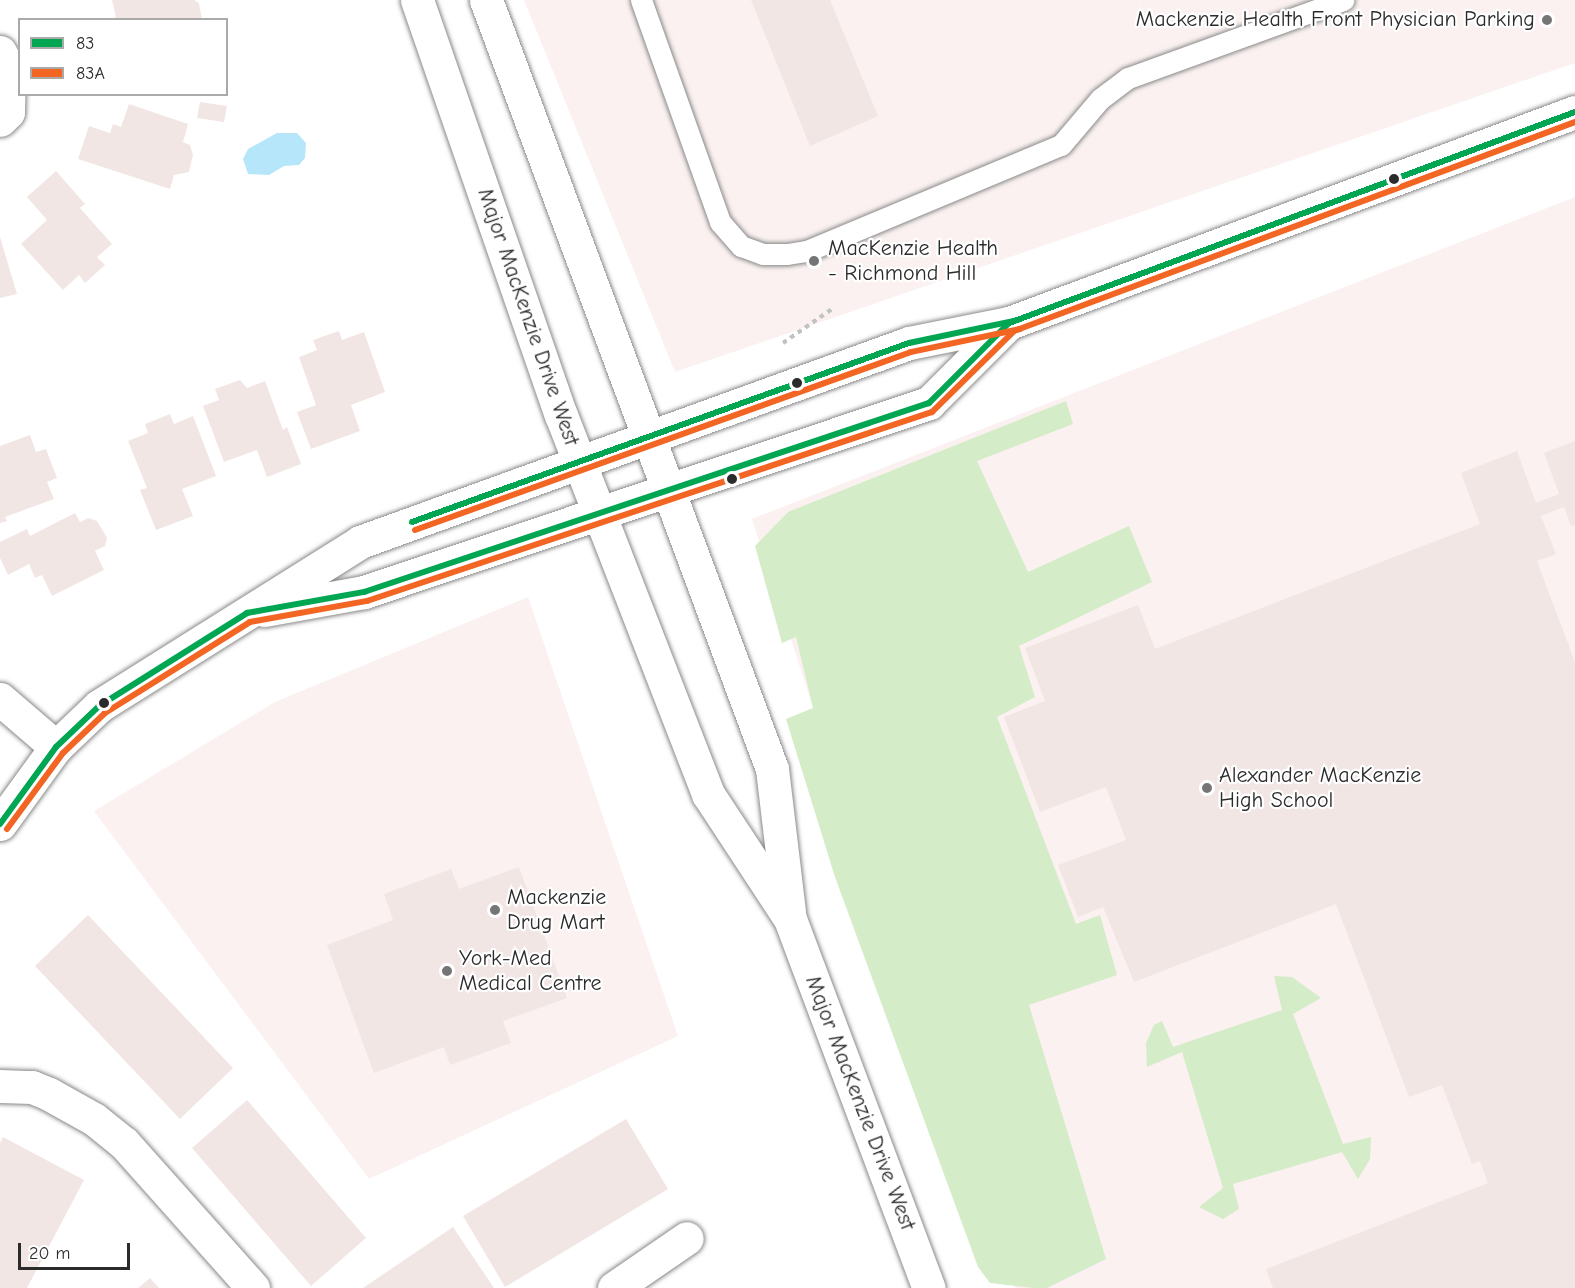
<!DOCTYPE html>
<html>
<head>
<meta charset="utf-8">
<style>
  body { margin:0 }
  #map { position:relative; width:1575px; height:1288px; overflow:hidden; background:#fff; font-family:"Comic Neue",sans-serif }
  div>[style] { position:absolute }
  .built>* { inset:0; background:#faf1f0 }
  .green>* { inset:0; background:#d5ecc8 }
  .water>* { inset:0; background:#b5e6f9 }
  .building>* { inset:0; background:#f2e6e5 }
  .path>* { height:4px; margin-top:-2px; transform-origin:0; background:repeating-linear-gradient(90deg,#c2c2c2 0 4.5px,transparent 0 9px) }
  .roads { filter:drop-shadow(0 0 2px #8a8a8a) drop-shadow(0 0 2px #8a8a8a) }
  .service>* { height:21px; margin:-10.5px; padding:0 10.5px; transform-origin:10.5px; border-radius:10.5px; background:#fff }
  .minor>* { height:33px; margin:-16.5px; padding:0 16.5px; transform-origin:16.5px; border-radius:16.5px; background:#fff }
  .tertiary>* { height:33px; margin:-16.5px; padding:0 16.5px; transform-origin:16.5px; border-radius:16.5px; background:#fff }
  .primary>* { height:33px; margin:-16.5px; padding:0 16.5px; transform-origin:16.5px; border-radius:16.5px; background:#fff }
  .bus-1>* { height:6px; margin:-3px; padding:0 3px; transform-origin:3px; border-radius:3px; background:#00a651 }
  .bus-2>* { height:6px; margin:-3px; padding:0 3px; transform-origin:3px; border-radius:3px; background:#f26522 }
  .dots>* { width:16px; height:16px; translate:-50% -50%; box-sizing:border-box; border:3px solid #fff; border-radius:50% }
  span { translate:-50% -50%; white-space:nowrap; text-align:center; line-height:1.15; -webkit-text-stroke:4.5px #fff; paint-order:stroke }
  .poi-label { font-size:22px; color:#2b2b2b }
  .right { translate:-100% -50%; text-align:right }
  .left { translate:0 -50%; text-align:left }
  .street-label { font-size:22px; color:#2b2b2b }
  .legend { position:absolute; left:18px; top:18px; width:210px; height:78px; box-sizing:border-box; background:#fff; border:2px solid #aaa; margin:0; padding:8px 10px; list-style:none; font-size:18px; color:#2b2b2b }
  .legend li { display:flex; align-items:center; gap:12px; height:30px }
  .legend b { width:30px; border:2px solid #aaa }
  .scale { position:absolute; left:18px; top:1243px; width:112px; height:27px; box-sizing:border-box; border:3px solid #2b2b2b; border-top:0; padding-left:8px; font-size:18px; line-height:21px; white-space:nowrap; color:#2b2b2b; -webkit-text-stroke:4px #fff; paint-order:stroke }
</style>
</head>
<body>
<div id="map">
  <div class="built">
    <i style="clip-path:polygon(524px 0,1575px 0,1575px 63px,675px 372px)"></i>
    <i style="clip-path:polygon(1575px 197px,1575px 1288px,1015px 1288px,865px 868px,752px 519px)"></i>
    <i style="clip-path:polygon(528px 597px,678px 1036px,369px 1179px,94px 811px,275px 702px)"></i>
  </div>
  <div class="green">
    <i style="clip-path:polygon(1066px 401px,1073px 424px,977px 461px,1028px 572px,1129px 526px,1152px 582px,1019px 646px,1035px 697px,997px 717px,1076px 924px,1100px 915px,1117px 975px,1029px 1005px,1106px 1259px,1047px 1288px,1033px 1288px,990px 1283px,978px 1267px,835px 877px,786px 719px,813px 708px,796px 637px,782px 643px,755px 546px,788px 512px)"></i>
    <i style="clip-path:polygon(1274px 976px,1292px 977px,1321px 998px,1293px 1014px,1343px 1144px,1371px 1137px,1370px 1159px,1358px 1179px,1342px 1152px,1233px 1184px,1239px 1209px,1223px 1219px,1199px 1207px,1223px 1188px,1182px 1052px,1147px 1067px,1146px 1043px,1154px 1025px,1162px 1021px,1173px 1047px,1282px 1010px)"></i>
  </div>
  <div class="water">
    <i style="clip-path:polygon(277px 133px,297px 133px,306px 143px,305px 158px,299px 165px,284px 166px,269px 175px,248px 174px,243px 159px,248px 149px)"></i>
  </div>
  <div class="building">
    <i style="clip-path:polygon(112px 0,194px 0,199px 3px,202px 20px,109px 20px,116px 17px)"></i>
    <i style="clip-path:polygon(751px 0,830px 0,878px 116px,810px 146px)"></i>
    <i style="clip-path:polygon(200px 102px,227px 106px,224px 122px,197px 118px)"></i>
    <i style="clip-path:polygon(129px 104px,188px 124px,183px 142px,190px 145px,193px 155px,189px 172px,174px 175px,170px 189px,78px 159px,89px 126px,110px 133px,113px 124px,121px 127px)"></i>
    <i style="clip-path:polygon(56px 171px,85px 204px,80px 208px,112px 244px,97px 257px,105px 265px,85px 283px,79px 275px,63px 290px,21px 244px,47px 220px,27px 197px)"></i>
    <i style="clip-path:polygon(0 237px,17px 294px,0 298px)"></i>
    <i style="clip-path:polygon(339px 331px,342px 340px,364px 332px,385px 392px,351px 405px,360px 431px,311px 449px,297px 412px,316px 405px,299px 357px,317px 350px,313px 340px)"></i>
    <i style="clip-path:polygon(240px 380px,247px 388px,265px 381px,283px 430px,287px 427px,301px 464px,267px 477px,257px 450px,224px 462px,203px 406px,219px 400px,215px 389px)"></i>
    <i style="clip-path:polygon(170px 414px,174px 424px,193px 416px,216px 476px,182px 489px,193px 516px,156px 530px,140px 490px,147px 488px,128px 441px,148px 433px,145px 424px)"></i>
    <i style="clip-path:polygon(30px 435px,36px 452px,46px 449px,57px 478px,47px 482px,54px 499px,5px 517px,7px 521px,0 523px,0 446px)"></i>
    <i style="clip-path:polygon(1575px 441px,1575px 525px,1571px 526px,1564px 507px,1541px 516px,1556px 554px,1537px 561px,1575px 662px,1575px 1288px,1273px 1288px,1266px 1269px,1488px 1183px,1480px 1161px,1472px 1164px,1442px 1085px,1409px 1097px,1336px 904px,1134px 982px,1103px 907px,1078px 917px,1058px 865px,1126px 840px,1106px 787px,1040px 812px,1004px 717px,1045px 701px,1025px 648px,1138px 605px,1155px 649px,1480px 524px,1461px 473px,1517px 451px,1536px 503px,1559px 494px,1544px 453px)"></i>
    <i style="clip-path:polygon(75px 513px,80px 522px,88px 518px,97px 521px,107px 538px,105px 546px,95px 551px,104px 570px,52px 596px,42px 575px,35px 578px,29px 564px,8px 575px,0 558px,0 542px,27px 529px,30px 536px)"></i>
    <i style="clip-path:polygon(519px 867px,567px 998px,503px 1021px,511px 1043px,450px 1065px,444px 1047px,374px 1073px,327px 945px,393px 920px,384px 894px,451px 869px,459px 889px)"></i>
    <i style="clip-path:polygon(88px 915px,233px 1068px,180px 1119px,35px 966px)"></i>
    <i style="clip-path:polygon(247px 1100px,366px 1238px,311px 1286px,192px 1148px)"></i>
    <i style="clip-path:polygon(626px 1119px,668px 1189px,505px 1287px,463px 1216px)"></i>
    <i style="clip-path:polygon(3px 1137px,84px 1180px,27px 1288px,0 1288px,0 1143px)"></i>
    <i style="clip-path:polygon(453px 1227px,494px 1288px,363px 1288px)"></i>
    <i style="clip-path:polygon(150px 1278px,159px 1288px,138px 1288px)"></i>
  </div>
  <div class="path">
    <i style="left:783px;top:343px;width:60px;rotate:-34.8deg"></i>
  </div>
  <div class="roads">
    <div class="service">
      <i style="left:641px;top:0;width:236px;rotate:70.4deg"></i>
      <i style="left:720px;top:222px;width:32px;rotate:49deg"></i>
      <i style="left:741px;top:246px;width:23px;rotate:20deg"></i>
      <i style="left:763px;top:254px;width:24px"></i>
      <i style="left:787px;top:254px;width:20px;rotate:-9deg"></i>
      <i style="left:807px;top:251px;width:275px;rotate:-22.7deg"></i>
      <i style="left:1061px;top:145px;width:60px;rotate:-49.7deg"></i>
      <i style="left:1100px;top:99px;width:35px;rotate:-37deg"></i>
      <i style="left:1128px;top:78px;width:229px;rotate:-19.9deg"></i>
    </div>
    <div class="minor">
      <i style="left:0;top:52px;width:19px;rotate:62deg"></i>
      <i style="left:9px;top:69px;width:43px;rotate:91.3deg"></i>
      <i style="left:8px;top:112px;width:11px;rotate:135deg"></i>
      <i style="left:0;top:699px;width:74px;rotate:40.6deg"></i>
      <i style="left:0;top:1086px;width:32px;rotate:2deg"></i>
      <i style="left:32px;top:1087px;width:18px;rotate:22deg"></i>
      <i style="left:49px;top:1094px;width:51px;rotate:29.1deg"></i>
      <i style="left:94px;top:1119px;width:38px;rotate:39deg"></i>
      <i style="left:124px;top:1143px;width:194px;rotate:48.3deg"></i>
      <i style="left:614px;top:1288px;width:88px;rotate:-34.4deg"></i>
    </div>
    <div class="tertiary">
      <i style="left:264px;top:610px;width:102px;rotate:-10.2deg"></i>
      <i style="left:364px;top:592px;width:596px;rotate:-18.5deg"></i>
      <i style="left:929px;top:403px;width:113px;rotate:-45deg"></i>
      <i style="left:0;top:824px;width:95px;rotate:-54deg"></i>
      <i style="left:56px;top:747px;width:59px;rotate:-43.6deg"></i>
      <i style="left:99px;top:706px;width:308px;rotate:-32.1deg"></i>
      <i style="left:360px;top:542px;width:584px;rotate:-19.92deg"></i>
      <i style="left:909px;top:343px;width:102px;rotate:-11.3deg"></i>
      <i style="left:1009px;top:323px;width:604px;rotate:-20.45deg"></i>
    </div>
    <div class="primary">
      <i style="left:417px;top:0;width:439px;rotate:70.9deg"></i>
      <i style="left:561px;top:415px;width:407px;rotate:68.8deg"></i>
      <i style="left:708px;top:794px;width:149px;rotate:56.7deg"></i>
      <i style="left:790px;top:919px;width:394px;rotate:69.4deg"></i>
      <i style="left:486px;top:0;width:820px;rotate:69.6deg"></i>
      <i style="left:772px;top:769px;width:143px;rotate:83.2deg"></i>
    </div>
  </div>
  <div class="bus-1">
    <i style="left:412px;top:522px;width:528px;rotate:-19.81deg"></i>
    <i style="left:909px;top:343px;width:111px;rotate:-11.9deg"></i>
    <i style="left:0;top:824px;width:95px;rotate:-54deg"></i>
    <i style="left:56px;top:747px;width:59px;rotate:-43.6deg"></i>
    <i style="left:99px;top:706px;width:175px;rotate:-32.1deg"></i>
    <i style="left:247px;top:613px;width:119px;rotate:-10.2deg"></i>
    <i style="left:364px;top:592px;width:596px;rotate:-18.5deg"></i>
    <i style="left:929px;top:403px;width:113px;rotate:-45deg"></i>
    <i style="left:1009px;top:323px;width:604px;rotate:-20.45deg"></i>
  </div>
  <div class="bus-2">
    <i style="left:415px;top:530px;width:527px;rotate:-19.74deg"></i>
    <i style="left:911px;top:352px;width:111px;rotate:-11.9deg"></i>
    <i style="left:7px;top:829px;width:94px;rotate:-53.6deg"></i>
    <i style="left:63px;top:753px;width:58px;rotate:-43.6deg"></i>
    <i style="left:105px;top:713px;width:171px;rotate:-32.1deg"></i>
    <i style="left:250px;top:622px;width:119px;rotate:-10.2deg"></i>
    <i style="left:367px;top:601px;width:596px;rotate:-18.5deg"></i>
    <i style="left:932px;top:412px;width:115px;rotate:-44.6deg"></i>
    <i style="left:1014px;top:331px;width:599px;rotate:-20.43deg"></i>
  </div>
  <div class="dots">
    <i style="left:1547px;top:20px;background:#757575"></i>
    <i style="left:1394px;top:179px;background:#2b2b2b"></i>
    <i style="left:814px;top:261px;background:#757575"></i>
    <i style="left:797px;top:383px;background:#2b2b2b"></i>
    <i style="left:732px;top:479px;background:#2b2b2b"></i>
    <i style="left:104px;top:703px;background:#2b2b2b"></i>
    <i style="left:1207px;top:788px;background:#757575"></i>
    <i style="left:495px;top:910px;background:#757575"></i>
    <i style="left:447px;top:971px;background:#757575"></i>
  </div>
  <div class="poi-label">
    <span class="right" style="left:1535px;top:20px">Mackenzie Health Front Physician Parking</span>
    <span class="left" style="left:828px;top:261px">MacKenzie Health<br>- Richmond Hill</span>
    <span class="left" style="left:1219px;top:788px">Alexander MacKenzie<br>High School</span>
    <span class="left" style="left:507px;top:910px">Mackenzie<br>Drug Mart</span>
    <span class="left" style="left:459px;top:971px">York-Med<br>Medical Centre</span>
  </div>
  <div class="street-label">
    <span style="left:528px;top:317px;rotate:71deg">Major MacKenzie Drive West</span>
    <span style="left:860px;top:1103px;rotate:69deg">Major MacKenzie Drive West</span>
  </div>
  <ul class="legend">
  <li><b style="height:8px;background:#00a651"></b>83</li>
  <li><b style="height:8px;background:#f26522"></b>83A</li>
  </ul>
  <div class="scale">20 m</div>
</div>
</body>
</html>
